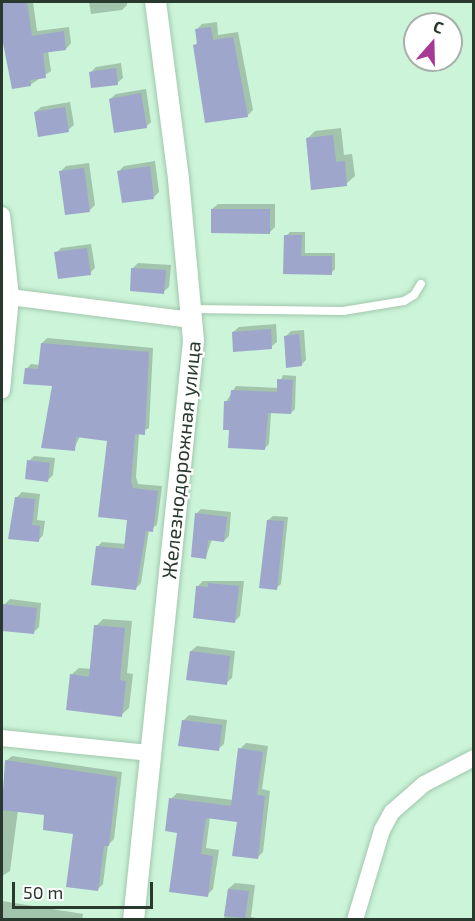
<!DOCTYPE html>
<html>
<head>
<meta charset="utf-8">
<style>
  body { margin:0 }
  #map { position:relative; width:475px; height:921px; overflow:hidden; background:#cbf4d8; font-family:"Exo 2",sans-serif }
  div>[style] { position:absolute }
  .shadow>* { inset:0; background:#0003 }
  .building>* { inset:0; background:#9ea6cc }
  .roads { filter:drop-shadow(0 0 2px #a1c7ad) drop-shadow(0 0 2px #a1c7ad) }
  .service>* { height:8px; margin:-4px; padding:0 4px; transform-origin:4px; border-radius:4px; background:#fff }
  .minor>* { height:16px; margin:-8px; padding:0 8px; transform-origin:8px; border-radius:8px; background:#fff }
  .tertiary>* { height:21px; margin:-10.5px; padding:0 10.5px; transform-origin:10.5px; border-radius:10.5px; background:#fff }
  span { translate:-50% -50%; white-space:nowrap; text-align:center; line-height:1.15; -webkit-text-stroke:4.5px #fff; paint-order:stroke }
  .street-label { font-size:20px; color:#29392e }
  .frame { position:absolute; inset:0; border:3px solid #29392e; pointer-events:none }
  .north { position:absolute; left:403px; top:12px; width:60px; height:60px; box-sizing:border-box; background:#fff; border:2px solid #a9b0ab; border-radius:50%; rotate:20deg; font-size:16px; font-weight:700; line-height:24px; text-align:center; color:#29392e }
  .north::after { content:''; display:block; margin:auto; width:21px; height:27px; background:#a83895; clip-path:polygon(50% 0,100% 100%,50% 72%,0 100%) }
  .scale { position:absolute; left:12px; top:882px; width:141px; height:27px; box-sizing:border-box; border:3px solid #29392e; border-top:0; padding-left:8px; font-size:18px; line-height:21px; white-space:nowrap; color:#29392e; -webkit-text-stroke:4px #fff; paint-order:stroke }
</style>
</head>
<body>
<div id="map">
  <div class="shadow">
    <i style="clip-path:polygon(2px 2px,33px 2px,37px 31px,69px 27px,71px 43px,66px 49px,48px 51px,51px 71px,30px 85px,5px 36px,2px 36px)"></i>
    <i style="clip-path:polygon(89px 2px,127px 2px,127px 5px,122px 10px,91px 14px)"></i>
    <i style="clip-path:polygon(217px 22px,218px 35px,238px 32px,253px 110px,247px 116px,195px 45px,198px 42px,197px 29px,202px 24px)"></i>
    <i style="clip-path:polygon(121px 63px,123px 78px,117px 83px,91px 72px,96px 67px)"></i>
    <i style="clip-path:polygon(146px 89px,151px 122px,146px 127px,110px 99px,116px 94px)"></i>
    <i style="clip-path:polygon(70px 102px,74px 125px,68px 130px,35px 112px,41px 107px)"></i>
    <i style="clip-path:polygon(341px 128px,344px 155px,352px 154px,355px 176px,346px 184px,307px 139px,315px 131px)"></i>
    <i style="clip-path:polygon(155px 161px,159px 192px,154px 197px,119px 171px,124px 166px)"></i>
    <i style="clip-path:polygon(89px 163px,95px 205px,90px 210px,60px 172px,66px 166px)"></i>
    <i style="clip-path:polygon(218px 204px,275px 204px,275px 227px,270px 232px,212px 209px)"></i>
    <i style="clip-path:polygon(290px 232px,305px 232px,305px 253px,335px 253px,335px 269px,331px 273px,285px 272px,286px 236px)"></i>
    <i style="clip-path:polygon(91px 244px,95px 268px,90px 273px,56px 253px,61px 248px)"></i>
    <i style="clip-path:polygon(138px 263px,171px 265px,169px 287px,163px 292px,133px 268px)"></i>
    <i style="clip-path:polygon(276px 324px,277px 342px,271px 347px,233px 332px,239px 327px)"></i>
    <i style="clip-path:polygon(304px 330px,306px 360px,301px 365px,286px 336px,291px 331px)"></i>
    <i style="clip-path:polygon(47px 338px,153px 348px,149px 428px,139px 433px,136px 477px,138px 484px,162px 486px,157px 525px,149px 530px,141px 583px,136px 588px,97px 547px,102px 542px,126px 544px,129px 519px,109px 439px,80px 436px,74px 449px,54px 385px,26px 369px,31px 364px,40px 365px,42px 343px)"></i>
    <i style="clip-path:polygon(283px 375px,296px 376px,295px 409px,291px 413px,271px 412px,269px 444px,264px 449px,230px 429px,226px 402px,236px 386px,278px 388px)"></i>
    <i style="clip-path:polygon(34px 456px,55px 458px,53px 475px,47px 481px,29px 461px)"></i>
    <i style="clip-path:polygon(22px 492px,40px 494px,37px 520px,45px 521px,43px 535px,38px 541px,16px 498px)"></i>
    <i style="clip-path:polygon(201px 509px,231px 512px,229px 536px,224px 541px,212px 539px,206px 557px,196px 514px)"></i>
    <i style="clip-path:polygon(273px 516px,288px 517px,281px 584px,276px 588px,268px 520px)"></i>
    <i style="clip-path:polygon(203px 581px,244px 581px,240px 616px,235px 621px,197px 587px)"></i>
    <i style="clip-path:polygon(10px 599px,41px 603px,39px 627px,33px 633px,2px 629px,5px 604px)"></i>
    <i style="clip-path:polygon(103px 619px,132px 621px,127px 673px,133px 674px,129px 708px,121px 715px,71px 675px,79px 668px,91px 669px,96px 626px)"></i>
    <i style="clip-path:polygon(197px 646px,235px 651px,232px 678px,226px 683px,191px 651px)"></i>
    <i style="clip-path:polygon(189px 715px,227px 720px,224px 744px,218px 749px,183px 721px)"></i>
    <i style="clip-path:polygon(246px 743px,268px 746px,262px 789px,270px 791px,263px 852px,257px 858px,238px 821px,210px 817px,206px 848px,219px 850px,213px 889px,207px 895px,179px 832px,171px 799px,177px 793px,233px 800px,240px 749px)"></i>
    <i style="clip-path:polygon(12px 756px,122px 772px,114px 839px,108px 845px,103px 884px,98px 889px,75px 833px,46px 814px,18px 810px,10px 871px,2px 876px,2px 802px,6px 761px)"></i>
    <i style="clip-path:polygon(235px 883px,255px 885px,251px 917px,266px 920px,224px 920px,228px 889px)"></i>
    <i style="clip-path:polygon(2px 901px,83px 914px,82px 920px,2px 920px)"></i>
  </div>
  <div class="building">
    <i style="clip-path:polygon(2px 2px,27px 2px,32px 36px,64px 31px,66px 50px,43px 53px,46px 78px,30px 80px,31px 86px,12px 89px,2px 38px)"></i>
    <i style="clip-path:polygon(211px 27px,213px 40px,233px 37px,248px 117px,205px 123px,193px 45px,197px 44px,195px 29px)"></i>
    <i style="clip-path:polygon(116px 68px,118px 85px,91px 88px,89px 72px)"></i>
    <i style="clip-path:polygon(141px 93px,147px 128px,114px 133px,109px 99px)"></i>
    <i style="clip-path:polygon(65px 107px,69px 132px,38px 137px,34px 112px)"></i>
    <i style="clip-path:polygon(333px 135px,336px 162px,345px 161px,347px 186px,311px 190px,306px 138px)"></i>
    <i style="clip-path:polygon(150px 166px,154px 199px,122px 203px,117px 171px)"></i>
    <i style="clip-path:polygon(84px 168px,90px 212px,65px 215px,59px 171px)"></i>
    <i style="clip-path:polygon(211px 209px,270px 209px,270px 234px,211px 233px)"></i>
    <i style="clip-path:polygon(284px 235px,302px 235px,301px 256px,332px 256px,332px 275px,283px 274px)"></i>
    <i style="clip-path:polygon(87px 248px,91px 275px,58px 279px,54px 252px)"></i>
    <i style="clip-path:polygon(131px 268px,166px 270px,164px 294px,130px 291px)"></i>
    <i style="clip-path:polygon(271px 329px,272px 349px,233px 352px,232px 332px)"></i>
    <i style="clip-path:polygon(299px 334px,302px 366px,286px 368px,284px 336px)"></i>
    <i style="clip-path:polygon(41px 343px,149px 352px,145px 435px,135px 434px,131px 482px,133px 488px,158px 491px,153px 532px,146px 531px,136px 590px,91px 585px,96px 546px,124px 549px,127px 520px,98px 517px,107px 441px,76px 437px,75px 451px,41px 448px,52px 386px,23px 384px,25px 368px,38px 369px)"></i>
    <i style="clip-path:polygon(277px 379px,293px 380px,291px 414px,268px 413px,265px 450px,228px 448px,229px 430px,223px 430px,224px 401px,230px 401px,231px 390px,277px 392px)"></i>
    <i style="clip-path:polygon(27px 460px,50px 463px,48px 482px,25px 479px)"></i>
    <i style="clip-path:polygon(15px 497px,35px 499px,32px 525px,40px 526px,39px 542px,8px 539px)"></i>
    <i style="clip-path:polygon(195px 513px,227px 517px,224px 542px,208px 540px,206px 559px,191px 557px)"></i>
    <i style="clip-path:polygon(267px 520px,284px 521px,277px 590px,259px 588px)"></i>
    <i style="clip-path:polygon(208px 583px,239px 586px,235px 623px,193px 618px,196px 586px,208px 587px)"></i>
    <i style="clip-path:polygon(3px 604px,37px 608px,34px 634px,2px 631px)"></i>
    <i style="clip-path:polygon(94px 625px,125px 628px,120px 680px,126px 681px,122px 717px,66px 710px,70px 674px,89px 677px)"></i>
    <i style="clip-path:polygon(190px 651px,230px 656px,227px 685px,186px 680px)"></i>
    <i style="clip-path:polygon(182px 720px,222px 725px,219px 751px,178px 746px)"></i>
    <i style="clip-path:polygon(238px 748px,263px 752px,257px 795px,265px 796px,258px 859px,232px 856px,237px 822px,206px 818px,201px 854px,213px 856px,208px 897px,169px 892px,177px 833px,165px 831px,169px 798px,231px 806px)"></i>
    <i style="clip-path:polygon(5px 760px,117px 777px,109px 846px,104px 846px,98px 891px,66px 887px,73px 834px,43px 830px,44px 815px,2px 810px)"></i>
    <i style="clip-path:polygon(228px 889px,249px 891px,245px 918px,224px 916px)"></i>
  </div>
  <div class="roads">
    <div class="service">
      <i style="left:193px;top:309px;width:150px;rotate:0.8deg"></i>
      <i style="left:343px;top:311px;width:62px;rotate:-9.3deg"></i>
      <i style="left:404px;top:301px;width:12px;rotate:-31deg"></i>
      <i style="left:414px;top:295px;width:13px;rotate:-58deg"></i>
    </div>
    <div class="minor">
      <i style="left:2px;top:215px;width:82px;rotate:83.7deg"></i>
      <i style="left:11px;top:297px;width:94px;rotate:95.5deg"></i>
      <i style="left:2px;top:296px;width:193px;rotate:7.2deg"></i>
      <i style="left:2px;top:738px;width:149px;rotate:5.8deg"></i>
      <i style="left:355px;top:920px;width:94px;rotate:-73.3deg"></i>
      <i style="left:382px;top:830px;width:21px;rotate:-61deg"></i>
      <i style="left:392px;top:812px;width:43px;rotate:-41.2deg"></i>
      <i style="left:424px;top:784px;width:56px;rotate:-27.5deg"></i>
    </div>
    <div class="tertiary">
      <i style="left:133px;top:920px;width:583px;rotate:-84.09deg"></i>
      <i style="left:193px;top:340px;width:163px;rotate:-95.3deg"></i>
      <i style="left:178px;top:178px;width:177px;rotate:-97.4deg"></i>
    </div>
  </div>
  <div class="street-label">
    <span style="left:181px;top:460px;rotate:-84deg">Железнодорожная улица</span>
  </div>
  <div class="frame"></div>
  <div class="north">С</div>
  <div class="scale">50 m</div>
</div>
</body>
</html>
